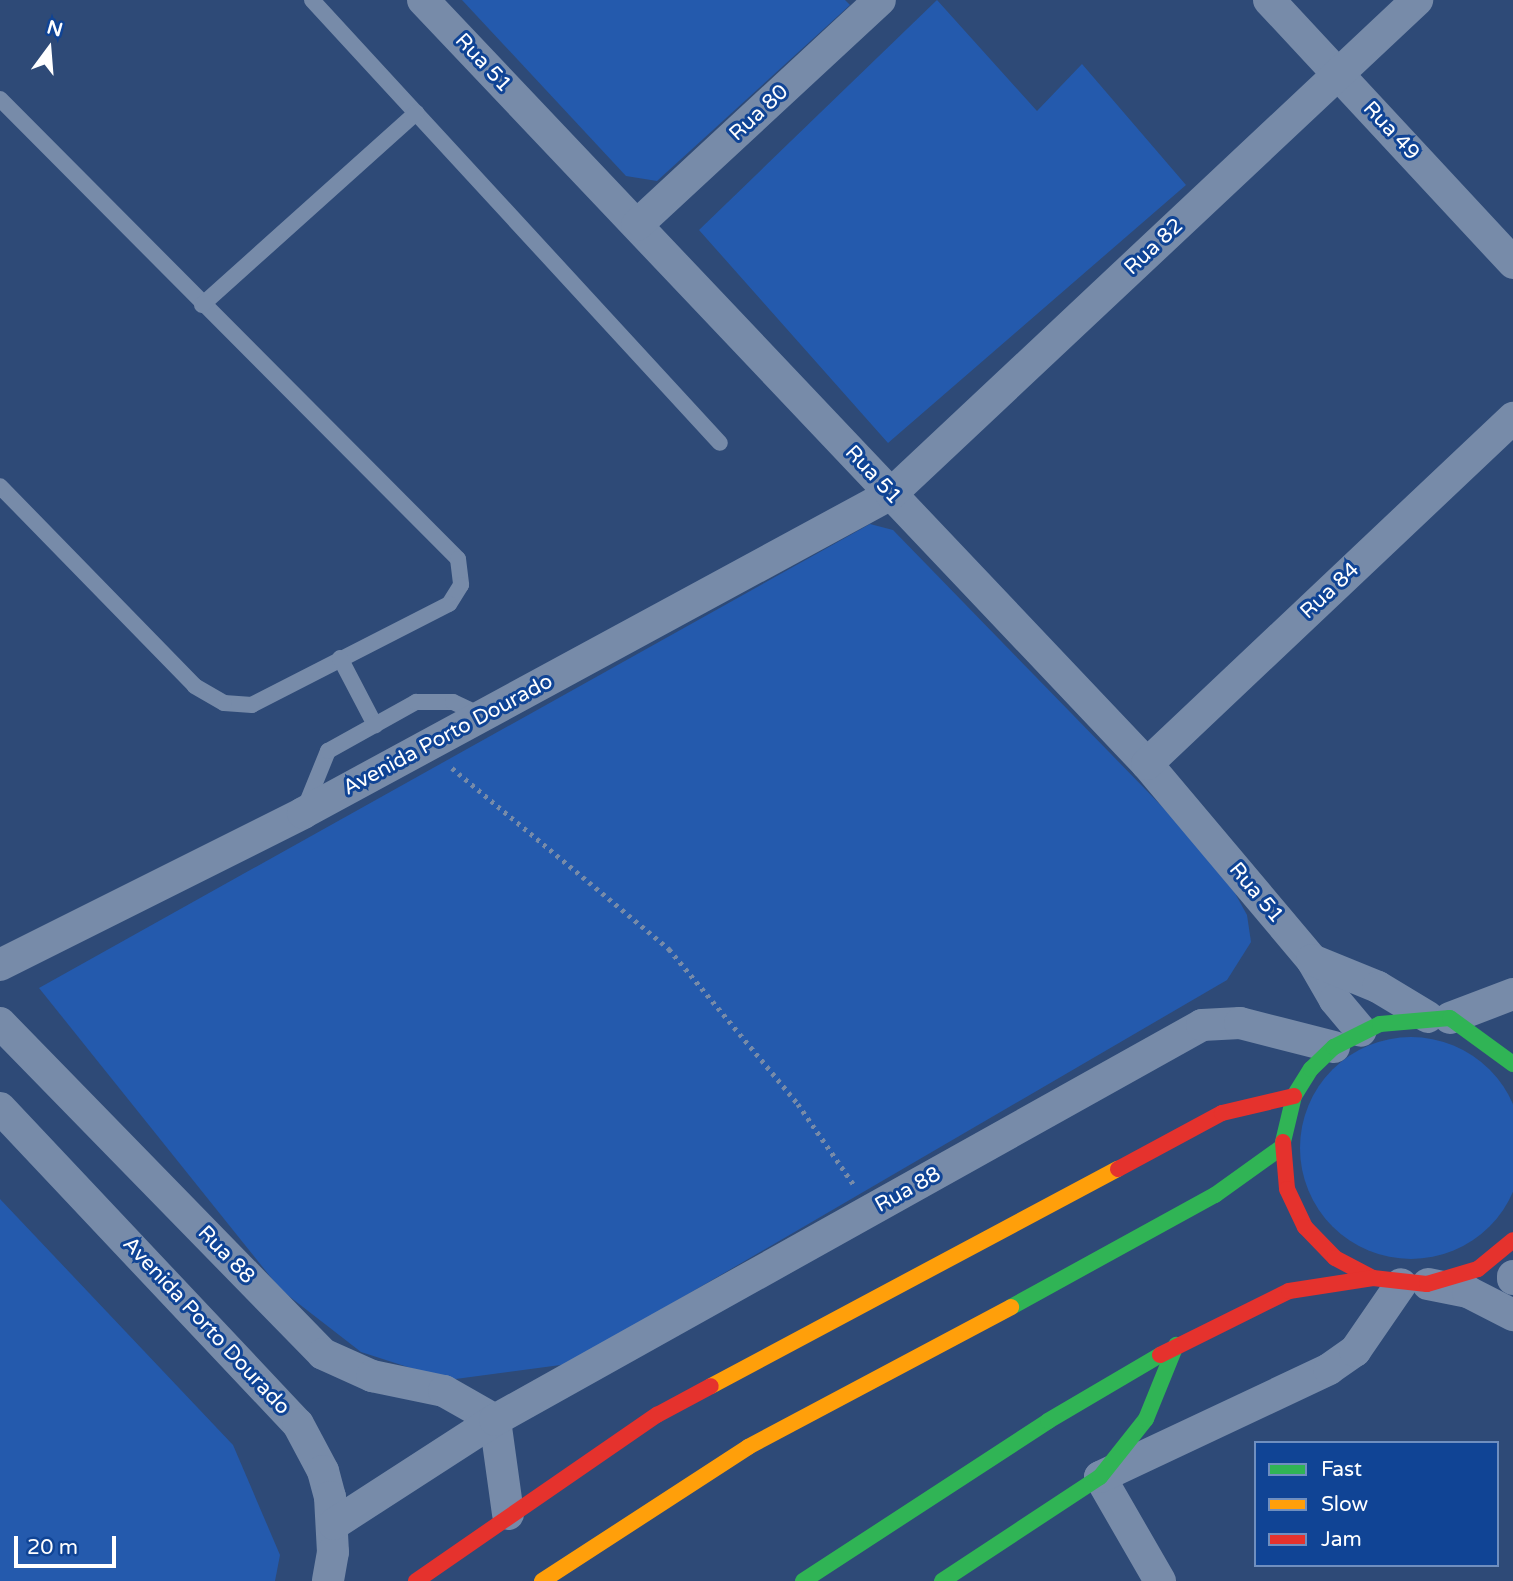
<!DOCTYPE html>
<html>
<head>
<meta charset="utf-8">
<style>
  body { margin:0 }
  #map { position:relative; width:1513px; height:1581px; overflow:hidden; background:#2e4a77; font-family:"Varela Round",sans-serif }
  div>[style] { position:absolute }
  .green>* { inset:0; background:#245aad }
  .round { border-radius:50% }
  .path>* { height:4.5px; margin-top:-2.25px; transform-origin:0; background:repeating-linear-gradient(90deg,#778ba9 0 3.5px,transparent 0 8.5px) }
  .lane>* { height:16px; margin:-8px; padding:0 8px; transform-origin:8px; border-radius:8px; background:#778ba9 }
  .street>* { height:32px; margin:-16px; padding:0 16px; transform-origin:16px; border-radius:16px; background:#778ba9 }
  .fast>* { height:16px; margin:-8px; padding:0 8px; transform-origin:8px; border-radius:8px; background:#30b455 }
  .slow>* { height:16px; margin:-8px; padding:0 8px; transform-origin:8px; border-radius:8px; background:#ff9f0a }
  .jam>* { height:16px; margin:-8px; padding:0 8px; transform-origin:8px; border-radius:8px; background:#e5322d }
  span { translate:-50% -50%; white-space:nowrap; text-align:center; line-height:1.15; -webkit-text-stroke:6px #104495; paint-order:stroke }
  .street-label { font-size:21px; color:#fff }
  .legend { position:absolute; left:1254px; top:1441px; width:245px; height:126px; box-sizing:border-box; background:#104495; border:2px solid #708fbf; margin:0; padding:9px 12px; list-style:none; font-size:21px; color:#fff }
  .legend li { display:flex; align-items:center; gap:14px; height:35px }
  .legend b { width:35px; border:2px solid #708fbf }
  .north { position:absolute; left:14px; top:14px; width:70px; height:70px; -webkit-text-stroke:5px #104495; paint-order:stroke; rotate:16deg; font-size:19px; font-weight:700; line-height:28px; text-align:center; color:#fff }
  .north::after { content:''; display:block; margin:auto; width:24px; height:32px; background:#fff; clip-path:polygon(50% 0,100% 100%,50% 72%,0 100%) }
  .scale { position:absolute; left:14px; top:1536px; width:102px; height:32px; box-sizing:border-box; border:4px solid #fff; border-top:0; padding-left:9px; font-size:21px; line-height:24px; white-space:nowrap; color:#fff; -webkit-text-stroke:5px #104495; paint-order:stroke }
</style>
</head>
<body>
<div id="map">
  <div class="green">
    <i style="clip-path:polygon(462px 0,845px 0,850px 5px,657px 181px,626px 176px)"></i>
    <i style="clip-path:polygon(937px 0,1037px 111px,1082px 64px,1186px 185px,888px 443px,699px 230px)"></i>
    <i style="clip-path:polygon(870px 524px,893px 530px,1220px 866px,1247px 915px,1251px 942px,1227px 980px,568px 1364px,448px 1380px,361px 1352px,281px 1290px,39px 988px)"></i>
    <i class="round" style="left:1300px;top:1037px;width:222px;height:222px"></i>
    <i style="clip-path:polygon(0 1199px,233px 1445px,280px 1555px,275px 1581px,0 1581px)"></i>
  </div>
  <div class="path">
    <i style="left:452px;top:768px;width:283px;rotate:39.8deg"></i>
    <i style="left:669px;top:949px;width:202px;rotate:50.2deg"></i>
    <i style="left:798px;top:1104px;width:98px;rotate:55.3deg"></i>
  </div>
  <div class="lane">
    <i style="left:312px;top:0;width:602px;rotate:47.36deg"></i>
    <i style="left:0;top:99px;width:649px;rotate:45.12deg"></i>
    <i style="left:458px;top:559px;width:26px;rotate:83deg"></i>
    <i style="left:461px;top:585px;width:22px;rotate:122deg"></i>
    <i style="left:449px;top:604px;width:221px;rotate:152.9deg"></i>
    <i style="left:252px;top:705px;width:28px;rotate:-176deg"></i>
    <i style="left:224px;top:703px;width:34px;rotate:-150deg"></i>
    <i style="left:195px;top:686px;width:279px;rotate:-134.3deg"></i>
    <i style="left:202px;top:305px;width:288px;rotate:-41.9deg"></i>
    <i style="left:340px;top:658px;width:76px;rotate:62.4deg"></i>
    <i style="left:304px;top:810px;width:64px;rotate:-67.9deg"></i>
    <i style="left:328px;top:751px;width:101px;rotate:-29.1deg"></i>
    <i style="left:416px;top:702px;width:37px"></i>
    <i style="left:453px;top:702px;width:33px;rotate:25deg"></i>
  </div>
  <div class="street">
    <i style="left:423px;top:0;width:1053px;rotate:46.54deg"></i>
    <i style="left:1147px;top:764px;width:256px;rotate:49.9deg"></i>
    <i style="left:1312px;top:960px;width:46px;rotate:60.1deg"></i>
    <i style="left:1335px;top:1000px;width:40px;rotate:50deg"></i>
    <i style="left:1269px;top:0;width:359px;rotate:47.1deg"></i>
    <i style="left:637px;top:225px;width:331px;rotate:-42.8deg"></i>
    <i style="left:1147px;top:764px;width:504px;rotate:-43.39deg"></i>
    <i style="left:1312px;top:960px;width:71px;rotate:22.2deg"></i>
    <i style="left:1378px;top:987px;width:58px;rotate:31deg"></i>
    <i style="left:0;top:965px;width:339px;rotate:-26.6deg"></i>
    <i style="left:303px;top:813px;width:669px;rotate:-28.48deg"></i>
    <i style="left:891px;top:494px;width:722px;rotate:-43.2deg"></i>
    <i style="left:1450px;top:1018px;width:67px;rotate:-20.9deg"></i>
    <i style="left:0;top:1023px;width:462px;rotate:45.7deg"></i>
    <i style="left:323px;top:1354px;width:54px;rotate:24.2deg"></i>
    <i style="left:372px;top:1376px;width:74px;rotate:11.8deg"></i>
    <i style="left:444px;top:1391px;width:59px;rotate:29.6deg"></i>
    <i style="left:495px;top:1420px;width:95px;rotate:82.1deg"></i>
    <i style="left:0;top:1108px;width:434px;rotate:46.7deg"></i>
    <i style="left:298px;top:1424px;width:53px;rotate:62deg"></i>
    <i style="left:323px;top:1471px;width:27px;rotate:75deg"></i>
    <i style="left:330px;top:1497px;width:55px;rotate:86.9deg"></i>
    <i style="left:333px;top:1552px;width:29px;rotate:100deg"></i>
    <i style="left:1513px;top:1276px;width:3px;rotate:90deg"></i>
    <i style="left:1428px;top:1284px;width:41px;rotate:11.3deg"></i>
    <i style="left:1468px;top:1292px;width:51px;rotate:27.1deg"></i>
    <i style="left:334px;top:1524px;width:192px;rotate:-32.9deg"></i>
    <i style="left:495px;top:1420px;width:810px;rotate:-29.19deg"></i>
    <i style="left:1202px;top:1025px;width:38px;rotate:-3deg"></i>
    <i style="left:1240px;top:1023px;width:97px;rotate:14.3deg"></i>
    <i style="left:1160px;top:1581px;width:120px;rotate:-120deg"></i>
    <i style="left:1100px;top:1477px;width:253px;rotate:-25.2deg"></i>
    <i style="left:1329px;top:1369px;width:32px;rotate:-35deg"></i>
    <i style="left:1355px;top:1351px;width:81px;rotate:-55.5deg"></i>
  </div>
  <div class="fast">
    <i style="left:1283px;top:1142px;width:47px;rotate:-76.6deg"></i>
    <i style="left:1294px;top:1096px;width:32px;rotate:-58deg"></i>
    <i style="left:1311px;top:1069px;width:32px;rotate:-44deg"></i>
    <i style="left:1334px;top:1047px;width:51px;rotate:-26.6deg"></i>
    <i style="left:1380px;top:1024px;width:70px;rotate:-4.9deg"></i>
    <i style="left:1450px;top:1018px;width:78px;rotate:36.1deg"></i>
    <i style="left:1011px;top:1307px;width:233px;rotate:-28.8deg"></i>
    <i style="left:1215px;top:1195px;width:82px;rotate:-35.6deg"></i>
    <i style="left:803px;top:1581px;width:293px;rotate:-33.1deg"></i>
    <i style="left:1048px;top:1421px;width:130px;rotate:-30.5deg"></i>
    <i style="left:942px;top:1581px;width:189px;rotate:-33.4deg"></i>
    <i style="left:1100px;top:1477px;width:74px;rotate:-51.6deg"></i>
    <i style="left:1146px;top:1419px;width:80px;rotate:-67.9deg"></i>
  </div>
  <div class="slow">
    <i style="left:711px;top:1386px;width:461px;rotate:-28.1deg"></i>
    <i style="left:542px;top:1581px;width:246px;rotate:-33deg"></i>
    <i style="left:748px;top:1447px;width:298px;rotate:-28deg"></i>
  </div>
  <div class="jam">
    <i style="left:1283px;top:1142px;width:47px;rotate:85.1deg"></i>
    <i style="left:1287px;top:1189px;width:42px;rotate:64.7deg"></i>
    <i style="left:1305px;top:1227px;width:43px;rotate:45.9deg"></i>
    <i style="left:1335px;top:1258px;width:43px;rotate:27.8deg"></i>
    <i style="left:1373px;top:1278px;width:54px;rotate:6.3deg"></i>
    <i style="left:1427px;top:1284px;width:53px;rotate:-16.4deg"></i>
    <i style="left:1478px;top:1269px;width:45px;rotate:-39.6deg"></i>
    <i style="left:1118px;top:1169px;width:118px;rotate:-28.3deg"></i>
    <i style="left:1222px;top:1113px;width:74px;rotate:-13.3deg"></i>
    <i style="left:1160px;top:1355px;width:144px;rotate:-26.4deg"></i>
    <i style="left:1289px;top:1291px;width:85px;rotate:-8.8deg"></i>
    <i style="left:416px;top:1581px;width:293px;rotate:-34.6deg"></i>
    <i style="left:657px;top:1415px;width:61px;rotate:-28.2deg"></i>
  </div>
  <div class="street-label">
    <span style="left:483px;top:63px;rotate:47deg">Rua 51</span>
    <span style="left:759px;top:113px;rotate:-43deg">Rua 80</span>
    <span style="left:1391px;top:131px;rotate:47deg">Rua 49</span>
    <span style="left:1154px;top:247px;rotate:-43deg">Rua 82</span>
    <span style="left:873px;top:475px;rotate:47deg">Rua 51</span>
    <span style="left:1330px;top:591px;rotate:-43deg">Rua 84</span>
    <span style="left:448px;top:735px;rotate:-28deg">Avenida Porto Dourado</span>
    <span style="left:1256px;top:893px;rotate:50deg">Rua 51</span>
    <span style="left:908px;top:1190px;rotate:-29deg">Rua 88</span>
    <span style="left:226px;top:1255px;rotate:46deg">Rua 88</span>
    <span style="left:206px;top:1326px;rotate:47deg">Avenida Porto Dourado</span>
  </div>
  <ul class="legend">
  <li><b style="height:9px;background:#30b455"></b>Fast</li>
  <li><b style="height:9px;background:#ff9f0a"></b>Slow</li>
  <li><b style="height:9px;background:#e5322d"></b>Jam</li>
  </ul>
  <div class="north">N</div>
  <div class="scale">20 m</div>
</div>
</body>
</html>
